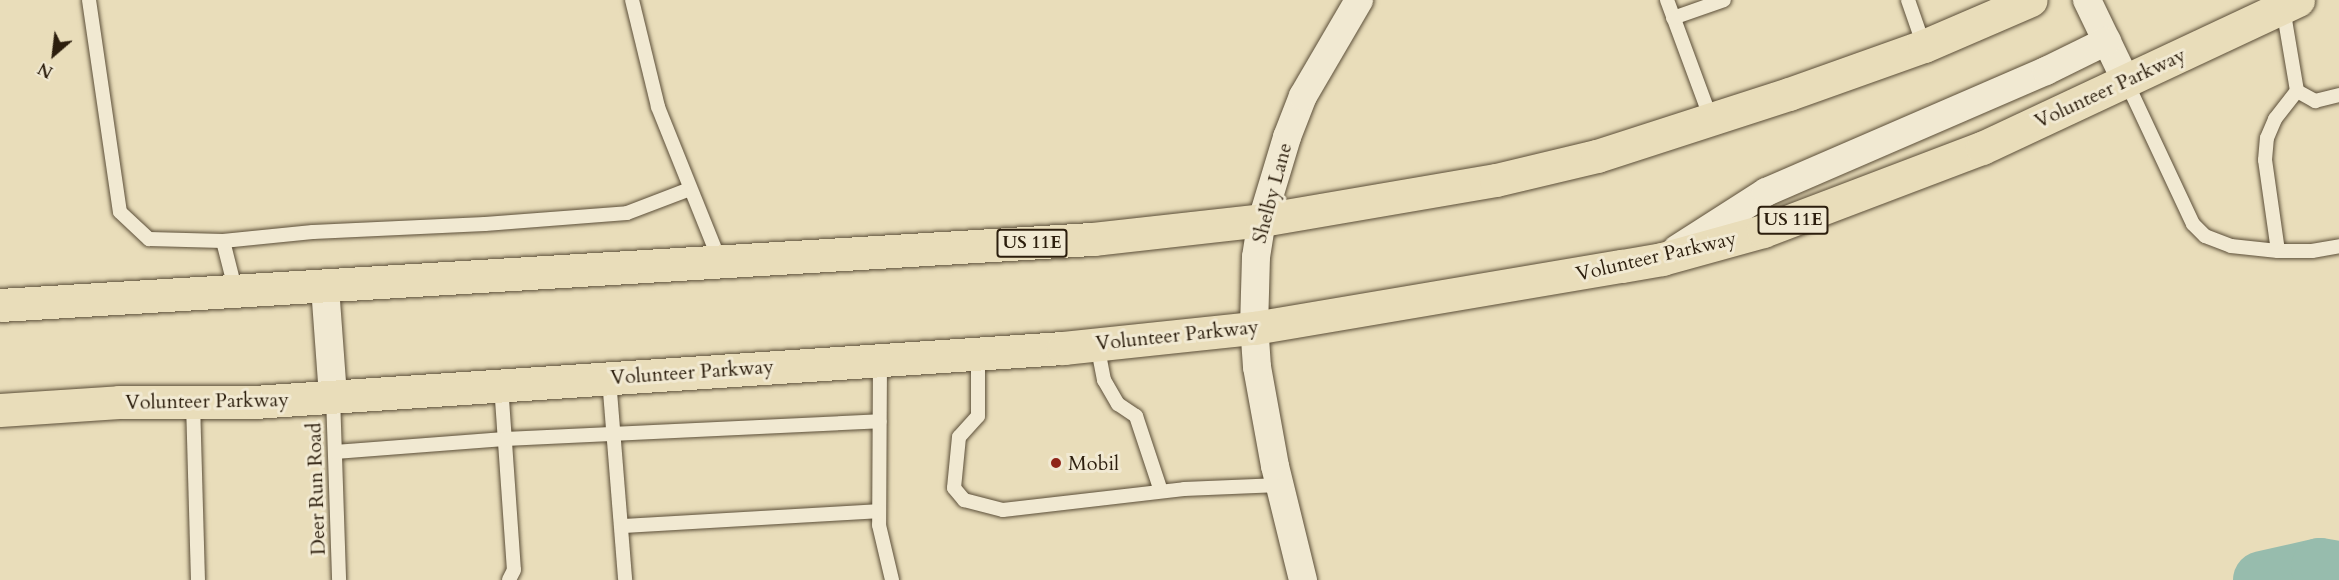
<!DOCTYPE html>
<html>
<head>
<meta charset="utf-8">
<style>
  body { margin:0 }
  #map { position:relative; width:2339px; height:580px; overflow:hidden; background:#e9ddba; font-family:Cardo,serif }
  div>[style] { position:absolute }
  .river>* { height:58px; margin:-29px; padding:0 29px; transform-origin:29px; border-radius:29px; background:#97bcad }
  .roads { filter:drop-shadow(0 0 2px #5b4e38) drop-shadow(0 0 2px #5b4e38) }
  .service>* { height:14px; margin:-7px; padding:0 7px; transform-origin:7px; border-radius:7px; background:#f1e9d2 }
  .minor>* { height:28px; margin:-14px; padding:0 14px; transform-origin:14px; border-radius:14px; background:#f1e9d2 }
  .trunk>* { height:33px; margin:-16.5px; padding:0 16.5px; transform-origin:16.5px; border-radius:16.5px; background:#e9ddba }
  .dots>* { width:16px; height:16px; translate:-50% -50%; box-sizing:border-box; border:3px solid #f1e9d2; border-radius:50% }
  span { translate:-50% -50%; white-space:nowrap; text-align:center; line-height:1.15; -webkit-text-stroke:6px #f1e9d2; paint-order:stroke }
  .shield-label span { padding:2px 4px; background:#f1e9d2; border:2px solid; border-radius:4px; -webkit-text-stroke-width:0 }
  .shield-label { font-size:18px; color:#2c1e0d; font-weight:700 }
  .street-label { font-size:20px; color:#2c1e0d }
  .poi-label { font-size:20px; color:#2c1e0d }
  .left { translate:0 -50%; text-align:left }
  .north { position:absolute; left:24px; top:24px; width:60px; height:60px; -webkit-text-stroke:4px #f1e9d2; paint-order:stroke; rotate:208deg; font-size:16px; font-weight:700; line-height:24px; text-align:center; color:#2c1e0d }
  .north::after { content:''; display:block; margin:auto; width:21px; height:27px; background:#2c1e0d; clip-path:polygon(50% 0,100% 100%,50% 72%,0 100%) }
</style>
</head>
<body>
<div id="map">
  <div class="river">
    <i style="left:2262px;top:580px;width:59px;rotate:-12.6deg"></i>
    <i style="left:2320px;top:567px;width:19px;rotate:9deg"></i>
  </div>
  <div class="roads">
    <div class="service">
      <i style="left:89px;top:0;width:214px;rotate:81.7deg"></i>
      <i style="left:120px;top:212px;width:40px;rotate:43deg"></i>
      <i style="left:149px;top:239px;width:74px;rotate:1.5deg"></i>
      <i style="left:223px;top:241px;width:53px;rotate:75.7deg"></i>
      <i style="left:632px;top:0;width:110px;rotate:76.3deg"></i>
      <i style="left:658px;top:107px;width:166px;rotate:68.1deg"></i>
      <i style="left:1667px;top:0;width:127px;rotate:69.7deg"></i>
      <i style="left:1908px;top:0;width:49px;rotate:70.8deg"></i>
      <i style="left:2283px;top:8px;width:84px;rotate:80.4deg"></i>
      <i style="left:2297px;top:91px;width:21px;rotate:29deg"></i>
      <i style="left:2315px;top:101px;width:25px;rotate:-14deg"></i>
      <i style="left:1673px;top:18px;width:54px;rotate:-19.4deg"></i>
      <i style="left:2126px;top:81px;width:158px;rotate:64.9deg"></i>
      <i style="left:2193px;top:224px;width:17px;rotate:45deg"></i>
      <i style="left:2205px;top:236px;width:28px;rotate:21deg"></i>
      <i style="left:2231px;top:246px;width:47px;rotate:6.1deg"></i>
      <i style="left:2278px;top:251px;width:34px"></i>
      <i style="left:2312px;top:251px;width:27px;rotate:-10deg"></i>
      <i style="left:223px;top:241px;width:90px;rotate:-5.7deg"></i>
      <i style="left:313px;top:232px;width:172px;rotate:-2.7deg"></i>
      <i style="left:485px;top:224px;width:142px;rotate:-4.4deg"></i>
      <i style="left:627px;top:213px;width:67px;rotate:-20.9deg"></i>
      <i style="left:2278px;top:251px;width:92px;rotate:-98.1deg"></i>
      <i style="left:2265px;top:160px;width:22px;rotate:-85deg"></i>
      <i style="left:2267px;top:138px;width:21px;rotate:-67deg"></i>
      <i style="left:2275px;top:119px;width:36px;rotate:-52deg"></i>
      <i style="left:1097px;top:344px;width:37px;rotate:79deg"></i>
      <i style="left:1104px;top:380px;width:28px;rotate:60deg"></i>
      <i style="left:1118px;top:404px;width:22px;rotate:34deg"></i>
      <i style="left:1136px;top:416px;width:79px;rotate:71.6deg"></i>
      <i style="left:978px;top:353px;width:63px;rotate:90deg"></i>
      <i style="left:978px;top:416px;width:28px;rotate:132deg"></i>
      <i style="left:959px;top:437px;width:51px;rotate:95.6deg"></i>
      <i style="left:954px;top:488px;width:16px;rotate:50deg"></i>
      <i style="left:964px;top:500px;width:40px;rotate:14.4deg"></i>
      <i style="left:1003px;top:510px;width:182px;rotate:-6.6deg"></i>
      <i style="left:1184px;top:489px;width:96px;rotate:-2.4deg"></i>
      <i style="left:880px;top:360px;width:165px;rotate:90.3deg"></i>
      <i style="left:879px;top:525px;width:57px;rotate:76.7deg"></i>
      <i style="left:609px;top:379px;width:202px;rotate:85.4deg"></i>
      <i style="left:501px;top:385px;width:185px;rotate:86deg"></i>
      <i style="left:514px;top:570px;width:11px;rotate:117deg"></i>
      <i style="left:333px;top:396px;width:184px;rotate:88.1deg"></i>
      <i style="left:193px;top:402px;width:178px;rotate:88.4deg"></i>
      <i style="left:335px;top:452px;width:170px;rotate:-4.4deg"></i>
      <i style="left:505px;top:439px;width:375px;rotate:-2.7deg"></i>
      <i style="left:622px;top:526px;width:257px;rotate:-3.3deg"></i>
    </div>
    <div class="minor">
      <i style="left:2087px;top:0;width:90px;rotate:64.3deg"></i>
      <i style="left:1677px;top:249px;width:106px;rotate:-32.6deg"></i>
      <i style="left:1766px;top:192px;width:305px;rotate:-23.4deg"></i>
      <i style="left:2046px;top:71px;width:68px;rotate:-26.2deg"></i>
      <i style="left:325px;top:287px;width:109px;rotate:85.8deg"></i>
      <i style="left:1303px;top:580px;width:117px;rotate:-103.8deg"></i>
      <i style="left:1275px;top:466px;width:101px;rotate:-100.3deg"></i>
      <i style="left:1257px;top:367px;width:39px;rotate:-94deg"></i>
      <i style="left:1254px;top:328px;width:71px;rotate:-88.4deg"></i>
      <i style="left:1256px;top:257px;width:37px;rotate:-81deg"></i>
      <i style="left:1262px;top:220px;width:87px;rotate:-73.2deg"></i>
      <i style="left:1287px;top:137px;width:44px;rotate:-68.7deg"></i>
      <i style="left:1303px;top:96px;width:111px;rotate:-59.7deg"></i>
    </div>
    <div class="trunk">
      <i style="left:0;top:305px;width:1095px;rotate:-3.46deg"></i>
      <i style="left:1093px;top:239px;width:170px;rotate:-6.4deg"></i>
      <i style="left:1262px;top:220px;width:237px;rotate:-9.7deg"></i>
      <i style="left:1496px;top:180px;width:104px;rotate:-13.4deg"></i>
      <i style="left:1597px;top:156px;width:202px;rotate:-17.9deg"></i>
      <i style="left:1789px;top:94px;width:143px;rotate:-19.6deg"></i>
      <i style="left:1924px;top:46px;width:116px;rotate:-23.3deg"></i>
      <i style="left:0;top:410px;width:119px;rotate:-3.8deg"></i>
      <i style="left:119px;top:402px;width:135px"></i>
      <i style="left:254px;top:402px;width:811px;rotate:-3.82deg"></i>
      <i style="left:1063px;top:348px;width:192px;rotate:-6deg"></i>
      <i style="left:1254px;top:328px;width:373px;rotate:-9.6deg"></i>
      <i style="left:1622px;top:266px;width:41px;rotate:-9.9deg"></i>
      <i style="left:1662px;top:259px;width:105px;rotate:-15.5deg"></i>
      <i style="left:1763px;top:231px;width:234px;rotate:-20.8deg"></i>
      <i style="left:1982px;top:148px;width:349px;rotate:-25.1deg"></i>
    </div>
  </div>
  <div class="dots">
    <i style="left:1056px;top:463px;background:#8f2418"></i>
  </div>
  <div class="shield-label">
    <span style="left:1793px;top:220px">US 11E</span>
    <span style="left:1032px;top:243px">US 11E</span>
  </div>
  <div class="street-label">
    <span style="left:2110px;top:88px;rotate:-25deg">Volunteer Parkway</span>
    <span style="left:1272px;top:193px;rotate:-75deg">Shelby Lane</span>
    <span style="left:1656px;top:256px;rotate:-13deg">Volunteer Parkway</span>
    <span style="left:1177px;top:335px;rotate:-6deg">Volunteer Parkway</span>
    <span style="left:692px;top:372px;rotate:-4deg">Volunteer Parkway</span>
    <span style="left:207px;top:401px;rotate:-1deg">Volunteer Parkway</span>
    <span style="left:316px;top:489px;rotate:-92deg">Deer Run Road</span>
  </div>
  <div class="poi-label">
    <span class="left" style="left:1068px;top:463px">Mobil</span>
  </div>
  <div class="north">N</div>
</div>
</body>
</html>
